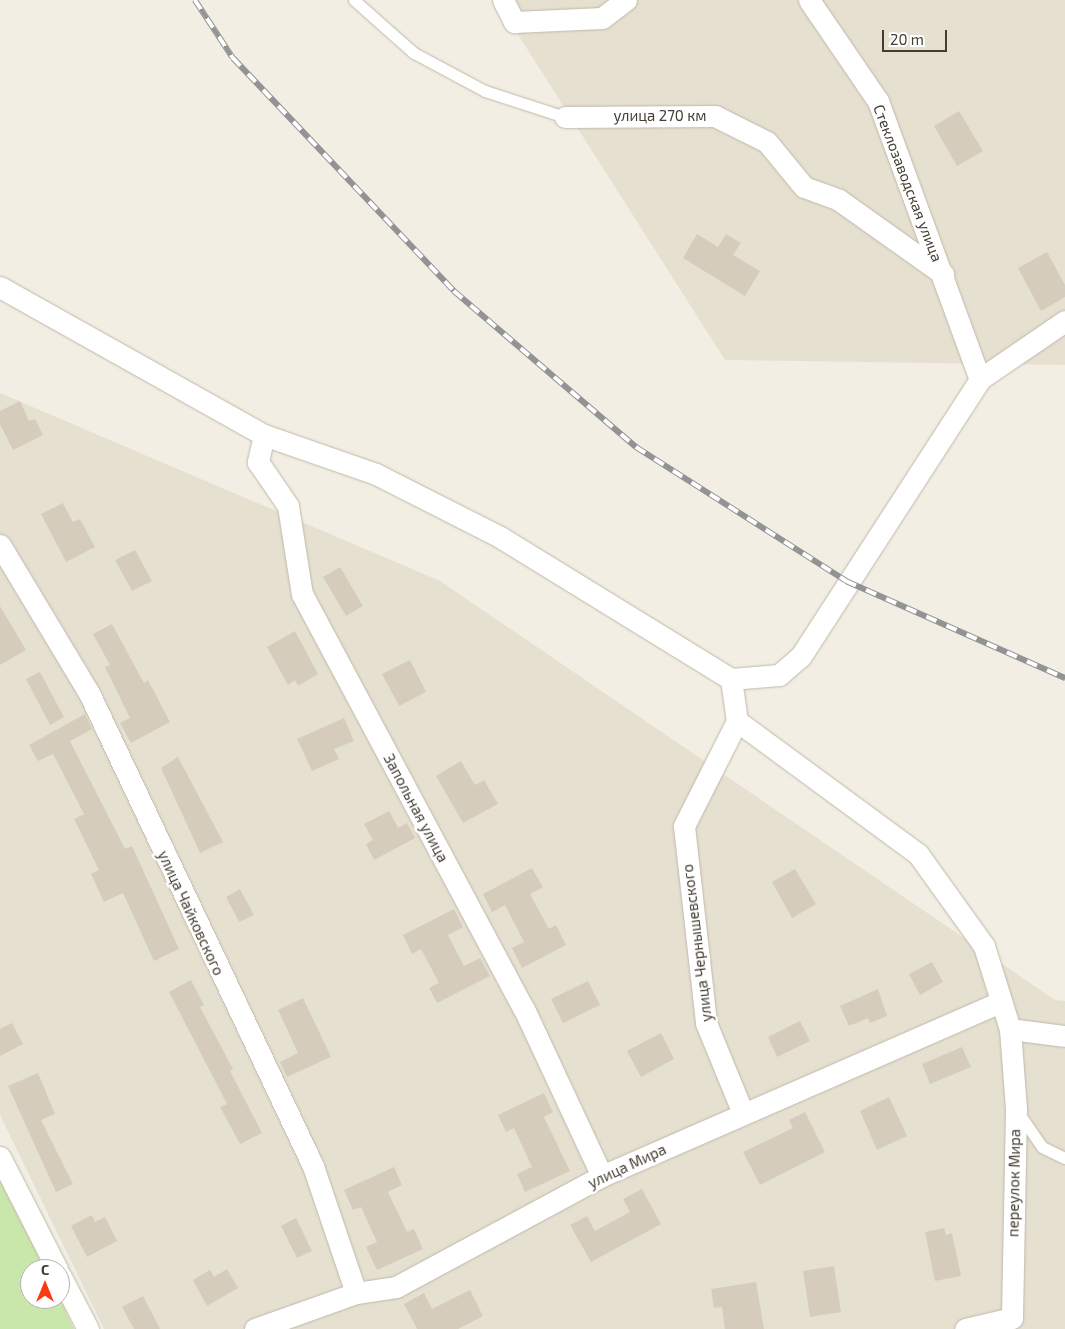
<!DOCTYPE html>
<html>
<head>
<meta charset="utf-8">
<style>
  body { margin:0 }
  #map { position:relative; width:1065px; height:1329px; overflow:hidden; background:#f2eee3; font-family:"Exo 2",sans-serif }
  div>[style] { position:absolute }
  .residential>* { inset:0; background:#e6e0d1 }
  .green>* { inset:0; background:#cae7ab }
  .building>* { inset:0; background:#d6ccbc }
  .roads { filter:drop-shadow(0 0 1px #c0b8a9) drop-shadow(0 0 1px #c0b8a9) }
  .lane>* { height:11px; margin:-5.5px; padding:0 5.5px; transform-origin:5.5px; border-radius:5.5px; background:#fff }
  .street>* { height:21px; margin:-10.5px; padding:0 10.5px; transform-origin:10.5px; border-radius:10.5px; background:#fff }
  .rail>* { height:5.5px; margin-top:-2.75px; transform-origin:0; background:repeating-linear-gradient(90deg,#fff 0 11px,#939393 0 22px); box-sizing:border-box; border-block:1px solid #939393 }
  span { translate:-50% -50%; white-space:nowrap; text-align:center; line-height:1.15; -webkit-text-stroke:5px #fff; paint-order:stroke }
  .street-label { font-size:15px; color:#433e33 }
  .north { position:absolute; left:20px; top:1259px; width:50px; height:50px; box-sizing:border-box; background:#fff; border:1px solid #b4b2ad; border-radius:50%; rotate:0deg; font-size:14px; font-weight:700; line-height:20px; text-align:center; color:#433e33 }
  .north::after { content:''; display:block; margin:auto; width:18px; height:22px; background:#fa3b12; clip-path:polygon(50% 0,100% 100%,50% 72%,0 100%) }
  .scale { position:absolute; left:882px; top:30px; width:65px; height:22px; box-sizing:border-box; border:2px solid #433e33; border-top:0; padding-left:6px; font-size:15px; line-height:18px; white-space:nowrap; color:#433e33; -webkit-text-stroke:4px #fff; paint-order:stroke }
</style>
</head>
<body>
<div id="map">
  <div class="residential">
    <i style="clip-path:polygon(496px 0,1065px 0,1065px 365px,725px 360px)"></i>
    <i style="clip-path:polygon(0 393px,440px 581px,1055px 1000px,1065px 1001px,1065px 1329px,104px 1329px,0 1115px)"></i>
  </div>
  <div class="green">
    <i style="clip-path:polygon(0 1171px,46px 1269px,30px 1269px,30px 1299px,60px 1299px,74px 1329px,0 1329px)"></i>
  </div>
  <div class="building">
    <i style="clip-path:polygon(959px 111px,983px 151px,957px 166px,934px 126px)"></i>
    <i style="clip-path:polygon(697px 234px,718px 247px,726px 234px,741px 243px,733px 255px,760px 271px,745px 296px,683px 258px)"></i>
    <i style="clip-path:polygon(1047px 252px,1065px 285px,1065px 297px,1041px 311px,1018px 268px)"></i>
    <i style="clip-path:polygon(20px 401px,29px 421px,35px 419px,43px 435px,13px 450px,0 424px,0 411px)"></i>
    <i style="clip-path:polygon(63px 503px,73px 522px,80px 519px,95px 547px,66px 562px,41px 514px)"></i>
    <i style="clip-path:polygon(135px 550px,152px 581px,132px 591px,115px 560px)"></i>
    <i style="clip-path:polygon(340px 567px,363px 606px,346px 616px,323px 577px)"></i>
    <i style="clip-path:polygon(0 606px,26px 650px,0 665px)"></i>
    <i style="clip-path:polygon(112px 624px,144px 683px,148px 680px,170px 722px,131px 743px,120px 723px,130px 718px,105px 667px,110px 665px,93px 634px)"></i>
    <i style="clip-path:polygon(295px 631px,318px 674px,298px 686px,295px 680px,288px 685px,267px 647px)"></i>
    <i style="clip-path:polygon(410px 660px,426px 692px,399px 706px,382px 674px)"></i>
    <i style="clip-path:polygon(40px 672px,64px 717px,50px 725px,26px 679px)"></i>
    <i style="clip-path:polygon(85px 714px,92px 729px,70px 741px,125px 849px,132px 846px,179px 949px,154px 961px,123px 893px,104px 902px,91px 874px,99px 870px,74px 819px,84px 814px,53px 754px,38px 761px,29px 745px)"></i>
    <i style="clip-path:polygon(344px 718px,354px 741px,334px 749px,339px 759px,312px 771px,297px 739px)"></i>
    <i style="clip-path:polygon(178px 757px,223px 842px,200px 853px,161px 768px)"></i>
    <i style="clip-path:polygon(461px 761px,475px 785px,484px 780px,498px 804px,463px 823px,436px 776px)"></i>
    <i style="clip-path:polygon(389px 811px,398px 828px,407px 823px,415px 838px,374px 860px,366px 844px,373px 840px,364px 824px)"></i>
    <i style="clip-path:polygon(532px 868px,543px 887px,530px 894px,549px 929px,556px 925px,566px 945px,522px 968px,512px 948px,524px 942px,505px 905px,492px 912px,483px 894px)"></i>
    <i style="clip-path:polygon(795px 869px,816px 904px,792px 918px,772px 882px)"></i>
    <i style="clip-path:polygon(240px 889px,254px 915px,239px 922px,226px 897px)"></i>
    <i style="clip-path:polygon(454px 909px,463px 927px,448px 935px,464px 966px,480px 958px,490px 976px,437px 1003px,429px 988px,439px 983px,421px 949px,412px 954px,403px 935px)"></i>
    <i style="clip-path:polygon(932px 962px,943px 982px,920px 995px,909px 974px)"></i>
    <i style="clip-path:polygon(191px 980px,204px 1005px,200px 1007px,233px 1069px,230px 1071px,262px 1133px,240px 1144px,220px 1107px,227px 1104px,169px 992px)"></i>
    <i style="clip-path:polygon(588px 981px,600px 1005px,563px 1023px,551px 999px)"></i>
    <i style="clip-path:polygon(878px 989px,887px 1016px,870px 1023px,868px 1018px,849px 1026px,840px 1006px)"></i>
    <i style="clip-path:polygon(303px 998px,331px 1057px,287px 1077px,280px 1062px,298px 1053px,278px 1010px)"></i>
    <i style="clip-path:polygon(800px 1021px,810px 1041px,777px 1057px,768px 1037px)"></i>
    <i style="clip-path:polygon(12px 1023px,23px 1044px,0 1056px,0 1029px)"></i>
    <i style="clip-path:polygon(661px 1033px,674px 1059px,641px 1077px,627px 1051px)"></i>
    <i style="clip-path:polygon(962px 1047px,971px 1067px,930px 1084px,922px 1064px)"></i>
    <i style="clip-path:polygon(38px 1073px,55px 1114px,41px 1120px,73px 1184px,56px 1192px,8px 1086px)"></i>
    <i style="clip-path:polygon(544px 1093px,553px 1112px,544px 1117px,570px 1171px,525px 1192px,517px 1174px,532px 1167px,514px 1128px,506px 1132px,498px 1115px)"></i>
    <i style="clip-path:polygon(889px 1097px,907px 1136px,877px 1150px,860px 1111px)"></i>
    <i style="clip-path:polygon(805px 1112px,825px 1152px,760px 1185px,743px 1152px,793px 1128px,789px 1120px)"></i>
    <i style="clip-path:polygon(394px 1167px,402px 1185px,388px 1192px,407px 1232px,414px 1229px,423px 1249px,377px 1270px,366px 1247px,377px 1242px,361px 1207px,353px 1210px,344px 1190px)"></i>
    <i style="clip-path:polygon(642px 1189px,661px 1224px,591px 1262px,570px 1225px,587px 1216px,595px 1231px,630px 1212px,623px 1199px)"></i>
    <i style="clip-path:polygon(92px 1215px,95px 1222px,105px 1217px,117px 1241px,87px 1257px,71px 1226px)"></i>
    <i style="clip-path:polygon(296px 1218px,312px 1251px,297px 1258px,281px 1226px)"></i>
    <i style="clip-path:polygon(944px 1228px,946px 1235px,952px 1233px,961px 1276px,935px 1281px,925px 1232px)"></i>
    <i style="clip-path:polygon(834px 1266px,841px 1312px,810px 1317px,803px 1271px)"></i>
    <i style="clip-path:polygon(227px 1269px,238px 1288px,207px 1306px,193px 1280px,210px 1270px,214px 1277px)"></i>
    <i style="clip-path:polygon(756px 1282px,764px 1329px,725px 1329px,722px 1307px,714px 1308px,711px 1289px)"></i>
    <i style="clip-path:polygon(470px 1290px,483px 1316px,458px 1329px,417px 1329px,404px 1304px,424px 1293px,432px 1309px)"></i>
    <i style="clip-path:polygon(143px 1296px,160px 1329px,134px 1329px,122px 1307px)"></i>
  </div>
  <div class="roads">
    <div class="lane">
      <i style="left:354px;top:0;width:80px;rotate:41.5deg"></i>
      <i style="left:414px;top:53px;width:81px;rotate:28.2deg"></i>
      <i style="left:485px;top:91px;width:84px;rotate:18deg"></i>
      <i style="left:1018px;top:1112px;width:42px;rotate:55.6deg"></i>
      <i style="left:1042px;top:1147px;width:25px;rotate:26deg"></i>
    </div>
    <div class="street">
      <i style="left:503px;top:0;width:25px;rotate:63deg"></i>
      <i style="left:514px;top:22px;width:88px;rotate:-2.6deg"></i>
      <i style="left:602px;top:18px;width:30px;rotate:-37deg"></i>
      <i style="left:809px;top:0;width:122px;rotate:55.7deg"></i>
      <i style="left:878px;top:101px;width:296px;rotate:69.9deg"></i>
      <i style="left:565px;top:117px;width:150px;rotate:-0.4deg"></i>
      <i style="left:715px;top:116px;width:58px;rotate:26.6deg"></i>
      <i style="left:767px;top:142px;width:58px;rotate:50.6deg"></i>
      <i style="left:804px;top:187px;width:37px;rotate:20deg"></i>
      <i style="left:839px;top:200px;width:128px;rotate:35.4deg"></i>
      <i style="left:0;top:287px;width:303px;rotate:29.3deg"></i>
      <i style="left:264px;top:435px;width:119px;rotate:19.2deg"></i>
      <i style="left:376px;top:474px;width:139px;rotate:26.9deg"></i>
      <i style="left:500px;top:537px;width:271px;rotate:31.6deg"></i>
      <i style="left:731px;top:679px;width:48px;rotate:-4.8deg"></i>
      <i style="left:779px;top:675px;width:29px;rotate:-41deg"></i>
      <i style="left:801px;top:656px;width:330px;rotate:-57.1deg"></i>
      <i style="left:980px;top:379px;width:103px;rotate:-34.3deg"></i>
      <i style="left:264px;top:435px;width:28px;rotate:103deg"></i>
      <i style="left:258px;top:462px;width:53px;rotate:55.7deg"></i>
      <i style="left:288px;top:506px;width:89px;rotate:81deg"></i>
      <i style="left:302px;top:594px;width:471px;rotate:61.9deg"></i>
      <i style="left:524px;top:1009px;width:184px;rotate:65deg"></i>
      <i style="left:0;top:545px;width:173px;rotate:59deg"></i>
      <i style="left:89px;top:693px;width:523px;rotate:64.66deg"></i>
      <i style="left:313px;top:1166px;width:134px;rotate:71.3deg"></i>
      <i style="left:731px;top:679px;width:42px;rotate:81.9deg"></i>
      <i style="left:737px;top:721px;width:225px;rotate:36.3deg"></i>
      <i style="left:918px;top:854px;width:113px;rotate:54.3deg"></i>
      <i style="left:984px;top:946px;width:87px;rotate:72.6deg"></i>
      <i style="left:1010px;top:1029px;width:80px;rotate:85.7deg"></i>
      <i style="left:1016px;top:1109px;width:209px;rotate:91.1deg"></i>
      <i style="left:1012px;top:1318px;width:48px;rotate:166.8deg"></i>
      <i style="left:737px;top:721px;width:118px;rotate:116.8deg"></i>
      <i style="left:684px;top:826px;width:198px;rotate:83.6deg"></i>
      <i style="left:706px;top:1023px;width:97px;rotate:67.7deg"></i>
      <i style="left:1010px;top:1029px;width:55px;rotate:7.3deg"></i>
      <i style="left:0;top:1157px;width:126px;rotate:63deg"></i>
      <i style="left:60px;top:1275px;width:61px;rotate:62.6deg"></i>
      <i style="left:255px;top:1329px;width:107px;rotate:-19.6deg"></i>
      <i style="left:356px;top:1293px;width:40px;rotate:-8.5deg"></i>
      <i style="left:396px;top:1287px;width:234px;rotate:-28.3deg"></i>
      <i style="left:602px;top:1176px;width:435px;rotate:-23.6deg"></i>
    </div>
  </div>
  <div class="rail">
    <i style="left:195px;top:0;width:69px;rotate:56.8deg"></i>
    <i style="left:233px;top:58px;width:321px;rotate:46.5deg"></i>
    <i style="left:454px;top:291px;width:240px;rotate:40.6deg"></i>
    <i style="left:636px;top:447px;width:249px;rotate:32.5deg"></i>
    <i style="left:846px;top:581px;width:240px;rotate:23.9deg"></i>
  </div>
  <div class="street-label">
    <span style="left:660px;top:116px">улица 270 км</span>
    <span style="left:908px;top:183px;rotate:69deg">Стеклозаводская улица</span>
    <span style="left:416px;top:808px;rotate:62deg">Запольная улица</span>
    <span style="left:191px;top:913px;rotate:65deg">улица Чайковского</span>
    <span style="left:697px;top:943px;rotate:-97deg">улица Чернышевского</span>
    <span style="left:627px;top:1166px;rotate:-25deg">улица Мира</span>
    <span style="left:1014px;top:1183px;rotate:-89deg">переулок Мира</span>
  </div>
  <div class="north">С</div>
  <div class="scale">20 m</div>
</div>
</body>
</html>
